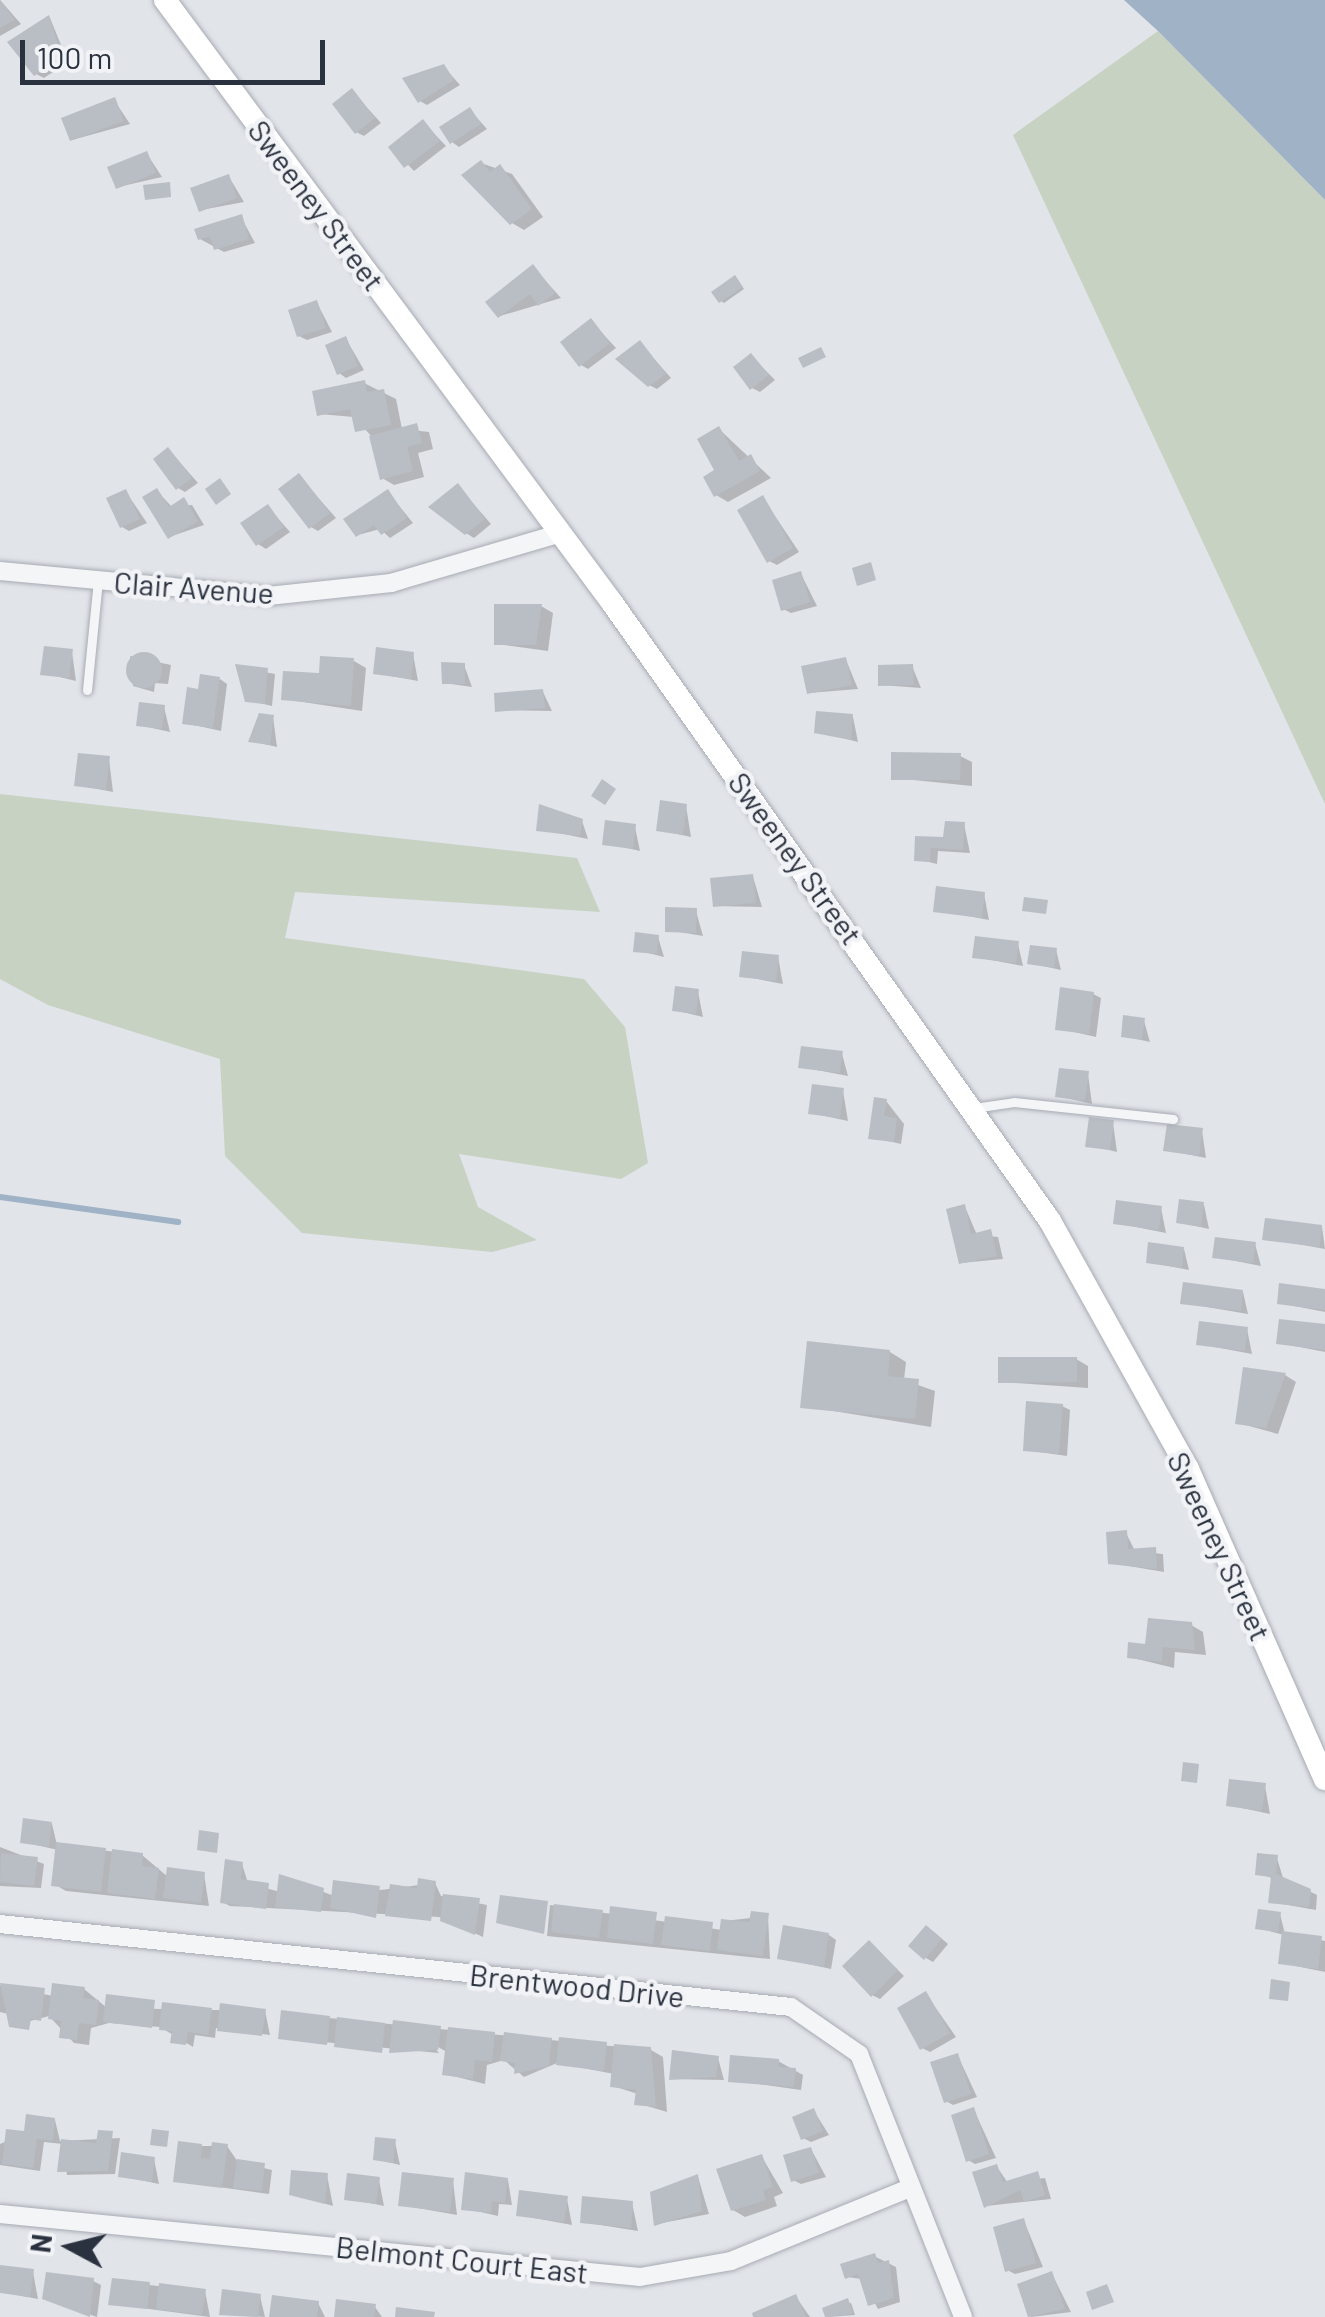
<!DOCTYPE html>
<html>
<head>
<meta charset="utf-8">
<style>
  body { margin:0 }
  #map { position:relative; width:1325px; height:2317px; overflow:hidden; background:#e1e4e9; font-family:Barlow,sans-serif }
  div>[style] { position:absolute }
  .green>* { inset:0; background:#c7d2c3 }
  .water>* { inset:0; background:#9fb2c6 }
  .shadow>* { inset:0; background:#0003 }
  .stream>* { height:6px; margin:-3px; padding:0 3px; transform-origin:3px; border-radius:3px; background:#9fb2c6 }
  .building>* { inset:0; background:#b9bec5 }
  .round { border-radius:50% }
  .roads { filter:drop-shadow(0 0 2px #a7abb3) drop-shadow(0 0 2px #a7abb3) }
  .lane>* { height:9px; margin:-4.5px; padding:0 4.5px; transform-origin:4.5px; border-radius:4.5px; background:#f4f5f7 }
  .street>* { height:18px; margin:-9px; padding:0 9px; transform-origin:9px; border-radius:9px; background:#f4f5f7 }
  .secondary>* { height:22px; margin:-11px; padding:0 11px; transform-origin:11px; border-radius:11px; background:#fff }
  span { translate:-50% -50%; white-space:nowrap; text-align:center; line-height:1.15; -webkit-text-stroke:9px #f1f3f6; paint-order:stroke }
  .street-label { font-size:30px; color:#2b323f }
  .north { position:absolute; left:20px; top:2197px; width:100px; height:100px; -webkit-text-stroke:8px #f1f3f6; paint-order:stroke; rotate:277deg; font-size:28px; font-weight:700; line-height:40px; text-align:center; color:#2b323f }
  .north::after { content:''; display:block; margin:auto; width:35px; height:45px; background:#2b323f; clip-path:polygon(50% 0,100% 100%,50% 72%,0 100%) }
  .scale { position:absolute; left:20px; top:40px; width:305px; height:45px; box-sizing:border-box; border:5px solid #2b323f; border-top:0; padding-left:12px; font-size:30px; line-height:35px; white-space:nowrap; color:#2b323f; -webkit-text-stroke:8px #f1f3f6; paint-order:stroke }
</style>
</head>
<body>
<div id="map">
  <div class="green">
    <i style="clip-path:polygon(1158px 31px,1325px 200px,1325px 804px,1013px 135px)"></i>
    <i style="clip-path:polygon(0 794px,577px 858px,600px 912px,295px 892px,285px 938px,584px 979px,625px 1027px,648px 1163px,621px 1179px,459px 1154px,478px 1207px,537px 1240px,492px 1252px,302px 1233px,225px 1156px,220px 1059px,48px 1005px,0 979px)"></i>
  </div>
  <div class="water">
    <i style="clip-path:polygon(1124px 0,1325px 0,1325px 200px,1158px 31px)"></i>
  </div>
  <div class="shadow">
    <i style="clip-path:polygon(0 0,21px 24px,0 36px)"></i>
    <i style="clip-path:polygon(50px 18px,68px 62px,44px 78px,36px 74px)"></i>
    <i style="clip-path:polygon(444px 67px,460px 85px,427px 105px,420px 101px)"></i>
    <i style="clip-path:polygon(352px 91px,381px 123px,364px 136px,356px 132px)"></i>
    <i style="clip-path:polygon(114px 100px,130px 124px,72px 140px)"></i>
    <i style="clip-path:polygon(470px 110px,487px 129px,459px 147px,452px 142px)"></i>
    <i style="clip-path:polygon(423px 122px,446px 146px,414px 171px,391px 147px)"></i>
    <i style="clip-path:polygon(147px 154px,162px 177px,118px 187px)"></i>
    <i style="clip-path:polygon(481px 163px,512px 174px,543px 217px,524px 230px,512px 223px)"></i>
    <i style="clip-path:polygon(229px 177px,244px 202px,201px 210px)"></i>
    <i style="clip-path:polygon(241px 217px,255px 243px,224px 252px,200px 239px)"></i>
    <i style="clip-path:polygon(533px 267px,561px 298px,500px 316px)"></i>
    <i style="clip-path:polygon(736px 278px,744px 289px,724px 303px,721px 301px)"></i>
    <i style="clip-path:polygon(317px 303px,332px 332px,307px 340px,299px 336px)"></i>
    <i style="clip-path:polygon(591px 321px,616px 348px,588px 369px,581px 365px)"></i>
    <i style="clip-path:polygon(346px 339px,364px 370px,346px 378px,339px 373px)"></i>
    <i style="clip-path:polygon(640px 343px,671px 378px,657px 389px,649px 385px)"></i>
    <i style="clip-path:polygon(751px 356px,775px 380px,760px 392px,752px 388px)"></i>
    <i style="clip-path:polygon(364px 383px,396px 399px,402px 429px,429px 432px,433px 449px,418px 453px,424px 477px,394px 485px,382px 478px,372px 437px,354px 417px,319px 414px)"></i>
    <i style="clip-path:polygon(719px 429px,771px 478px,728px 502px,716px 495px)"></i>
    <i style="clip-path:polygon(169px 450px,198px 483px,185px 492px,178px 488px)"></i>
    <i style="clip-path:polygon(299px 476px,336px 518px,318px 531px,311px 527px)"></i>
    <i style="clip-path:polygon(458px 486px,491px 524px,474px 538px,466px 533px)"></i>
    <i style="clip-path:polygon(157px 491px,172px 507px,192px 505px,204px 525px,169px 537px)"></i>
    <i style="clip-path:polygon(126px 492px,147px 523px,129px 531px,122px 527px)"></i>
    <i style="clip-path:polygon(388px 492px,413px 523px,390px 538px,380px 529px,358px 535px)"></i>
    <i style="clip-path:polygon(763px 498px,799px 552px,777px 565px,769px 561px)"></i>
    <i style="clip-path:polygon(268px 507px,290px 532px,266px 549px,258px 544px)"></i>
    <i style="clip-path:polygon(801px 574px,817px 606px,791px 613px,783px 609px)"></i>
    <i style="clip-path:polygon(541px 606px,553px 613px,548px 651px,497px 644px)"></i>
    <i style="clip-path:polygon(72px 652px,76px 681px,43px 673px)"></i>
    <i style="clip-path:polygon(413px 654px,418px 681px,375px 673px)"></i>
    <i style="clip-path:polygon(130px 656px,171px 665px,168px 684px,155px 683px,154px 692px,133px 686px)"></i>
    <i style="clip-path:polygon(846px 660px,858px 689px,809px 693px)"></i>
    <i style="clip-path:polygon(354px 661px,366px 668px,362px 711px,283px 699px)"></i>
    <i style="clip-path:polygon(464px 665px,472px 687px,444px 683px)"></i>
    <i style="clip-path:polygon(912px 666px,921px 688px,881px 685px)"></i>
    <i style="clip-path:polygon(238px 667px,275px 674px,272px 706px,247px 700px)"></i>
    <i style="clip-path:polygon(220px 679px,227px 684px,221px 731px,185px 723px)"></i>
    <i style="clip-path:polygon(543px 692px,552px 711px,497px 710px)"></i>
    <i style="clip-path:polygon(164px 707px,170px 732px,139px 725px)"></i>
    <i style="clip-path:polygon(273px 717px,277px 747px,251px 741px)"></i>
    <i style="clip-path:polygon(853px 717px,858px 742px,816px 731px)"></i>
    <i style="clip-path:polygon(960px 756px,972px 762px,972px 786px,894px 778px)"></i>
    <i style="clip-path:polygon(109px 759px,113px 792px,77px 785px)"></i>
    <i style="clip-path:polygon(686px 806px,691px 837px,659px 830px)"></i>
    <i style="clip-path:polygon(582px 821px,588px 839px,539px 829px)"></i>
    <i style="clip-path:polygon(964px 824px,970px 853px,938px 851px,937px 864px,916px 859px,918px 838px,946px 840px)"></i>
    <i style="clip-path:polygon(635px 827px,640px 851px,605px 843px)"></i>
    <i style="clip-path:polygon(753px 877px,762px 907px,715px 906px)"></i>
    <i style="clip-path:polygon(984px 894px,989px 920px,936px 910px)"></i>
    <i style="clip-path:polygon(696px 911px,703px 936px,667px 930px)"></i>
    <i style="clip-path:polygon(658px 937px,664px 957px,636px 950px)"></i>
    <i style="clip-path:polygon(1018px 944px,1023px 966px,975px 957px)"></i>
    <i style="clip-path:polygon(1056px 950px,1061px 970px,1030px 963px)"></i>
    <i style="clip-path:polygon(778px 957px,783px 984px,742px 976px)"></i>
    <i style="clip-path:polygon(698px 992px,703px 1017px,674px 1010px)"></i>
    <i style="clip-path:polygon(1093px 994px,1101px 998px,1096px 1037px,1057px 1028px)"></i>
    <i style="clip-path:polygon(1144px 1021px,1150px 1042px,1123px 1036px)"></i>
    <i style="clip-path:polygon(842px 1054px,848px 1076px,801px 1067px)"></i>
    <i style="clip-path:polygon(1088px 1074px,1092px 1104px,1058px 1096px)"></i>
    <i style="clip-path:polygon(843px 1091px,848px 1121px,811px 1113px)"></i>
    <i style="clip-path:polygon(886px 1101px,904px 1124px,901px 1144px,871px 1137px)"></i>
    <i style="clip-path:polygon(1113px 1123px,1117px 1152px,1088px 1145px)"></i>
    <i style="clip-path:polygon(1202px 1131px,1206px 1158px,1166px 1150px)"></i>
    <i style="clip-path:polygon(1204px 1205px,1209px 1229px,1178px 1222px)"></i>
    <i style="clip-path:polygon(965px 1207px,977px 1235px,998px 1237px,1003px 1259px,961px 1263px)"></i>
    <i style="clip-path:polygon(1161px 1208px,1166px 1233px,1116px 1223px)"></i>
    <i style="clip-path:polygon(1322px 1227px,1325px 1249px,1265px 1238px)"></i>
    <i style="clip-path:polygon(1255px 1244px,1261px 1266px,1215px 1257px)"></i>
    <i style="clip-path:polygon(1184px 1249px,1189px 1270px,1148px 1262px)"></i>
    <i style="clip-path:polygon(1325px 1291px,1325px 1312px,1279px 1303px)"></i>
    <i style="clip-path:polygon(1243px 1292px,1248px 1314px,1183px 1303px)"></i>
    <i style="clip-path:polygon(1325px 1327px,1325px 1352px,1279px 1343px)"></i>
    <i style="clip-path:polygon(1247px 1329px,1252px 1354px,1199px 1344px)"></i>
    <i style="clip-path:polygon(890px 1352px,906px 1362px,904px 1380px,935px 1391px,931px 1427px,803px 1406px)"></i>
    <i style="clip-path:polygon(1076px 1359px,1088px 1366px,1088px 1388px,1001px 1382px)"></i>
    <i style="clip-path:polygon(1285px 1375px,1296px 1382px,1278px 1434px,1238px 1423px)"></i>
    <i style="clip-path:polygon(1062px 1406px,1070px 1410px,1067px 1456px,1025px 1450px)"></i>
    <i style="clip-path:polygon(1126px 1533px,1135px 1551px,1163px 1554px,1164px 1572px,1111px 1563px)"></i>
    <i style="clip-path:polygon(1191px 1625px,1203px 1632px,1206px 1655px,1175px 1652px,1174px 1668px,1129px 1657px)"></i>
    <i style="clip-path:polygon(1265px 1786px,1270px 1814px,1228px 1805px)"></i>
    <i style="clip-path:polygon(52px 1824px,57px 1845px,142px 1855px,168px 1877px,204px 1874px,209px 1906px,66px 1891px,54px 1884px,58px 1850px,23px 1842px)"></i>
    <i style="clip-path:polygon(0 1847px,44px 1864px,41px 1888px,0 1886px)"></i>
    <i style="clip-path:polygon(1277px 1858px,1283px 1878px,1317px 1895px,1316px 1910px,1271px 1902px,1274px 1879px,1258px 1873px)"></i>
    <i style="clip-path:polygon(242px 1864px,248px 1883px,280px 1892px,282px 1876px,334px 1896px,435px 1883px,441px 1896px,487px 1905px,483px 1937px,439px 1917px,230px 1906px,222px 1902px)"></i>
    <i style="clip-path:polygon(550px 1905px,722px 1930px,724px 1921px,768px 1916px,770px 1959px,547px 1936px)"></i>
    <i style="clip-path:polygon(1280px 1914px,1285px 1934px,1325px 1941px,1325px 1972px,1281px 1963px,1284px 1935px,1258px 1928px)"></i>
    <i style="clip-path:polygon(934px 1932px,948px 1944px,933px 1962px,926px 1958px)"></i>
    <i style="clip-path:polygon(829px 1935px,836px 1940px,831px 1969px,780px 1958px)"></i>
    <i style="clip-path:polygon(870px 1943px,904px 1976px,880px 1999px,872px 1995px)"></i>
    <i style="clip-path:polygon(0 1985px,53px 1996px,84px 1989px,107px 2008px,265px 2011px,270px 2035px,216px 2028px,215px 2038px,195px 2035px,193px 2047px,160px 2027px,109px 2023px,91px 2028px,89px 2045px,74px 2043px,49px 2016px,12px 2026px,13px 2015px,0 2012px)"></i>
    <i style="clip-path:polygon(926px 1994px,956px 2037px,930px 2052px,922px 2048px)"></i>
    <i style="clip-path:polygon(329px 2018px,651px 2050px,663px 2057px,667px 2112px,637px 2103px,638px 2094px,613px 2086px,614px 2074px,557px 2063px,524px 2077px,504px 2060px,487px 2065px,485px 2084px,445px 2074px,447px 2052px,429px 2042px,439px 2053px,281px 2038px)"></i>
    <i style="clip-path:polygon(958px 2056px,977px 2097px,953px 2105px,946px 2101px)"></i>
    <i style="clip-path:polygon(718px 2058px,724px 2080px,671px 2079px)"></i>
    <i style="clip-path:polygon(778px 2061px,803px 2075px,801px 2090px,731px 2080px)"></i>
    <i style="clip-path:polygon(974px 2110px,996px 2158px,975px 2164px,968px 2160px)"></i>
    <i style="clip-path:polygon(814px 2111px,829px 2135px,811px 2142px,803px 2138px)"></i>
    <i style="clip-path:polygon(55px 2120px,60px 2141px,120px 2138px,115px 2174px,67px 2175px,63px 2144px,44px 2142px,40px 2171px,0 2165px,0 2144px)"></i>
    <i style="clip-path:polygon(395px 2142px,400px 2165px,375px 2159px)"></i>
    <i style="clip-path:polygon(202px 2146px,227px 2146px,238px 2162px,272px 2170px,269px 2194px,176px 2181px)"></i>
    <i style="clip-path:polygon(811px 2149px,826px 2177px,801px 2184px,793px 2180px)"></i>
    <i style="clip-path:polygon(762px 2157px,783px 2193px,774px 2197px,777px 2206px,745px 2217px,733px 2210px)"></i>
    <i style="clip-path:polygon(154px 2159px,159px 2184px,121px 2176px)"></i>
    <i style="clip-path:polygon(997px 2167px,1008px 2183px,1045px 2178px,1051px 2199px,986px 2206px)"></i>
    <i style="clip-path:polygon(327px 2175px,333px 2206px,291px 2194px)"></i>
    <i style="clip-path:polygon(698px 2177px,709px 2214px,657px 2224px)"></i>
    <i style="clip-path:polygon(379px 2180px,384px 2206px,346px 2198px)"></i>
    <i style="clip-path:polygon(508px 2180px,512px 2205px,499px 2204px,498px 2216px,463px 2208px)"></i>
    <i style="clip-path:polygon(453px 2181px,457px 2215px,401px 2205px)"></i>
    <i style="clip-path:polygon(567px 2199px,572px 2225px,518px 2215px)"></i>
    <i style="clip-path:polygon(632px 2203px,638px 2231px,582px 2222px)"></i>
    <i style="clip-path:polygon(1024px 2221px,1043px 2267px,1015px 2274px,1007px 2270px)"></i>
    <i style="clip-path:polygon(874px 2256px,896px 2267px,900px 2302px,878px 2309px,862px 2279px,847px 2277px)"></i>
    <i style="clip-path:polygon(33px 2272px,38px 2299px,0 2292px,0 2282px)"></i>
    <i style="clip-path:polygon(1052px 2274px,1071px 2312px,1031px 2317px,1020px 2285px)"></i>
    <i style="clip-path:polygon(93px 2281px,101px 2285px,97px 2317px,53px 2302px)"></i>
    <i style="clip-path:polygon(149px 2285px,205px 2291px,210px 2317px,111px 2304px)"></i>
    <i style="clip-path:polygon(260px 2296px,265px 2317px,222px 2314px)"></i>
    <i style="clip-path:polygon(796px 2297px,810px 2317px,756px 2317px)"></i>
    <i style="clip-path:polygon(318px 2303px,325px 2317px,272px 2317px)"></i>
    <i style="clip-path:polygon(851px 2303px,855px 2315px,828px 2317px,825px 2309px)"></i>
    <i style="clip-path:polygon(375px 2307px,382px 2317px,339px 2317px)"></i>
  </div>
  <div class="stream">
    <i style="left:0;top:1197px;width:180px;rotate:8deg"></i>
  </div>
  <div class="building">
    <i style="clip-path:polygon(0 0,15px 20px,0 28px)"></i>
    <i style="clip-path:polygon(49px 15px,62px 58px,34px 76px,7px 42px)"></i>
    <i style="clip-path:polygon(444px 64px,454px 80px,418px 103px,402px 78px)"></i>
    <i style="clip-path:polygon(352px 88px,375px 118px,355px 134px,332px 104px)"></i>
    <i style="clip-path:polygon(115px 97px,124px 121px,70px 141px,61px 118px)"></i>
    <i style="clip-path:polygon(470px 107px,481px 124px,450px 144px,439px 127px)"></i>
    <i style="clip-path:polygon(423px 119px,440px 141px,404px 168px,388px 147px)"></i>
    <i style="clip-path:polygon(147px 151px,156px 173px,116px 189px,107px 167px)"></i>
    <i style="clip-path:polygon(481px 160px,490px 172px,500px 164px,532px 209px,510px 225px,461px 175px)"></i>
    <i style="clip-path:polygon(229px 174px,237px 198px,199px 212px,190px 188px)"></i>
    <i style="clip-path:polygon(170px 182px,171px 197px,145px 200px,143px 185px)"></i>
    <i style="clip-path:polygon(242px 214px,249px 239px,214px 250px,210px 236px,198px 240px,194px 229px)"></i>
    <i style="clip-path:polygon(533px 264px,555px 293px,538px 306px,530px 294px,498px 318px,485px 302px)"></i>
    <i style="clip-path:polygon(735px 275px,743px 287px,719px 303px,711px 292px)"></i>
    <i style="clip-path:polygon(317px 300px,326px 328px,297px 337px,288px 310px)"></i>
    <i style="clip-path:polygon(591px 318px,610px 343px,579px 367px,560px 342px)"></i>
    <i style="clip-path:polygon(346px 336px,358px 366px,337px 375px,325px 345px)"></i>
    <i style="clip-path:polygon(640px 340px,666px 374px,648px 387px,615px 359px)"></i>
    <i style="clip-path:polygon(821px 347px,826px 357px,803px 368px,798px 358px)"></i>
    <i style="clip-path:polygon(751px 353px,769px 375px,750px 390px,733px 367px)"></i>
    <i style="clip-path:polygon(365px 380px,367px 392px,384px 389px,391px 425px,355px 432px,350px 409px,317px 416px,312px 391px)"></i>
    <i style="clip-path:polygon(417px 423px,422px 443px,407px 447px,413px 471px,380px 480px,369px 436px)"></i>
    <i style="clip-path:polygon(719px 426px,739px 461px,751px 454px,760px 471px,714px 497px,703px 477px,714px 470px,697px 439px)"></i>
    <i style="clip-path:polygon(168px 447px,192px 478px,176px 490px,153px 459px)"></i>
    <i style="clip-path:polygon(299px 473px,330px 513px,309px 529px,278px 489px)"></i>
    <i style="clip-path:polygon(220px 478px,231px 494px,216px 505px,205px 489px)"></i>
    <i style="clip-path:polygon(458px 483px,485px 519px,465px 535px,428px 507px)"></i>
    <i style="clip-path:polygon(157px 488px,169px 507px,184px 497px,198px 521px,168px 539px,142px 497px)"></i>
    <i style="clip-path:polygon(126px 489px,140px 519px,120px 528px,106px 498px)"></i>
    <i style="clip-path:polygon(388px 489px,407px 518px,381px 535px,374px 525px,356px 537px,343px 519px)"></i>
    <i style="clip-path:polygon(763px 495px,793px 548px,767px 563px,737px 510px)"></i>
    <i style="clip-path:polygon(268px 504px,284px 527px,256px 546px,240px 523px)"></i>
    <i style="clip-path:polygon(871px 562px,876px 580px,857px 586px,852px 568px)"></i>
    <i style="clip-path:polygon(801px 571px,810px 602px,781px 611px,772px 580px)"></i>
    <i style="clip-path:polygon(494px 604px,542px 604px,536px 645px,494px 645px)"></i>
    <i style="clip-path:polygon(44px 646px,73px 649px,69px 678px,40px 675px)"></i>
    <i style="clip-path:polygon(376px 647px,414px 652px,411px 679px,373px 674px)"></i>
    <i class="round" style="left:126px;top:652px;width:36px;height:36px"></i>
    <i style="clip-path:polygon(320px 656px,354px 658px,351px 706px,281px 700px,283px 671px,319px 673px)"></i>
    <i style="clip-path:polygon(846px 657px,852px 685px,807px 694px,801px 666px)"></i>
    <i style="clip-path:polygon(441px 662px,465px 663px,465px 684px,442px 684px)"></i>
    <i style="clip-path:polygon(235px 664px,268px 668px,265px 704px,245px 702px)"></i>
    <i style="clip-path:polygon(913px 664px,914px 685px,878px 686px,878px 665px)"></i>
    <i style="clip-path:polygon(200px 674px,220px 677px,213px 728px,182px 724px,187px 687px,198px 689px)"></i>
    <i style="clip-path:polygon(543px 689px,545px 708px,495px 712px,494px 693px)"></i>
    <i style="clip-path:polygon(139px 702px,165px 705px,162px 729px,136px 726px)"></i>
    <i style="clip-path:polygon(816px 711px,853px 714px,851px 740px,814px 733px)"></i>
    <i style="clip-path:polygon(259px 713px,274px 715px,270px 745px,248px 742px)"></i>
    <i style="clip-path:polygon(891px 752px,961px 753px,960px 780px,891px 780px)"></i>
    <i style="clip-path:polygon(78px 753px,110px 756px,106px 790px,74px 786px)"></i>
    <i style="clip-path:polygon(602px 779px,616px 789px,605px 805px,591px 796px)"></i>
    <i style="clip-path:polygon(660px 800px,687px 804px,683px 835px,656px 831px)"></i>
    <i style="clip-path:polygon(539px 804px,583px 819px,580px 836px,536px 831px)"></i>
    <i style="clip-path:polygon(605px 820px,636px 824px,633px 849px,602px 845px)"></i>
    <i style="clip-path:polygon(945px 821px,965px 822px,963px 850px,931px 848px,930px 862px,914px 861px,915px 836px,943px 837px)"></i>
    <i style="clip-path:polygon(753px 874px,756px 903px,713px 907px,710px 878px)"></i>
    <i style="clip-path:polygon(936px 886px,985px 892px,982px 918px,933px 912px)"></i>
    <i style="clip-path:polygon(1024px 897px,1048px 900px,1046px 914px,1022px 911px)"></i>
    <i style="clip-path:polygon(665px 907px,697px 908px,696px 933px,665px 932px)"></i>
    <i style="clip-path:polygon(635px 932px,659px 935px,657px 954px,633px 952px)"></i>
    <i style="clip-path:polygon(975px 936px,1019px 941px,1016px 963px,972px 958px)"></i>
    <i style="clip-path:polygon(1030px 945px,1057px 948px,1054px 968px,1027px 964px)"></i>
    <i style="clip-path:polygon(742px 951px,779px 955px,776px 981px,739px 977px)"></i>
    <i style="clip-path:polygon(675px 986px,699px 989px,696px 1014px,672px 1011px)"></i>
    <i style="clip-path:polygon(1060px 987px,1094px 992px,1089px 1034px,1055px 1030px)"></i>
    <i style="clip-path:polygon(1123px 1015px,1145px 1018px,1142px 1040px,1121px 1037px)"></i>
    <i style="clip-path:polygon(801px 1046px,843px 1051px,840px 1073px,798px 1068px)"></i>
    <i style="clip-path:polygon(1059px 1068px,1089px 1071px,1085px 1101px,1055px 1097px)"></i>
    <i style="clip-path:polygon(812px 1084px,844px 1088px,840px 1118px,808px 1114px)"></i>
    <i style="clip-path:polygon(874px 1097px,887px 1099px,884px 1116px,897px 1118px,894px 1142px,868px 1139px)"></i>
    <i style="clip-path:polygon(1089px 1117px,1114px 1120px,1110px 1150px,1085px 1147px)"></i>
    <i style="clip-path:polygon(1167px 1124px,1203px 1128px,1199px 1156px,1163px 1151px)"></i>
    <i style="clip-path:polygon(1179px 1199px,1204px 1202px,1201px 1227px,1176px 1223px)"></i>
    <i style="clip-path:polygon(1116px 1200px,1162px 1206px,1159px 1230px,1113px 1224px)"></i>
    <i style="clip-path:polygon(965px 1204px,971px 1234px,991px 1229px,997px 1256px,959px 1264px,946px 1209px)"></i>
    <i style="clip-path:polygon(1265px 1218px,1322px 1225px,1320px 1247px,1262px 1240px)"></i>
    <i style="clip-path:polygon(1215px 1237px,1256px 1242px,1253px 1263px,1212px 1258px)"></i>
    <i style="clip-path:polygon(1148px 1242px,1184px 1247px,1182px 1268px,1146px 1263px)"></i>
    <i style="clip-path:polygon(1183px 1282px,1243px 1290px,1241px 1311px,1180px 1304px)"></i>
    <i style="clip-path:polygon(1279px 1283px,1325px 1289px,1325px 1310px,1277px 1304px)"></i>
    <i style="clip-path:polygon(1279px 1319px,1325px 1324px,1325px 1350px,1276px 1344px)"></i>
    <i style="clip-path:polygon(1199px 1321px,1248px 1327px,1245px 1351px,1196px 1345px)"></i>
    <i style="clip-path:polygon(807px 1341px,890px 1350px,888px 1376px,919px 1379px,915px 1419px,800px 1408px)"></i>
    <i style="clip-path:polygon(998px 1357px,1077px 1357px,1077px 1382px,998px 1383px)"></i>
    <i style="clip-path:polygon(1243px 1367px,1286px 1373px,1266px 1428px,1235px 1424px)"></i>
    <i style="clip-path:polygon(1026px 1401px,1063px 1404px,1059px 1454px,1023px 1451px)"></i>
    <i style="clip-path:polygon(1127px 1530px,1128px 1549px,1156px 1547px,1157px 1569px,1108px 1564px,1106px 1532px)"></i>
    <i style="clip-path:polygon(1148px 1618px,1192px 1622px,1195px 1650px,1163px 1647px,1162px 1662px,1127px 1658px,1128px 1642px,1145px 1644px)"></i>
    <i style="clip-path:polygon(1183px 1762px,1199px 1764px,1197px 1783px,1181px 1781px)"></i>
    <i style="clip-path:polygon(1229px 1779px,1266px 1783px,1262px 1811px,1226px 1806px)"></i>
    <i style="clip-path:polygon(23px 1818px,52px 1822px,49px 1847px,20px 1843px)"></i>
    <i style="clip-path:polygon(199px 1830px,219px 1833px,217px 1853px,197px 1850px)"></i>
    <i style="clip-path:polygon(56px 1842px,106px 1848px,101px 1892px,51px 1886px)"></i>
    <i style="clip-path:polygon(112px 1849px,143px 1853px,142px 1866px,159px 1868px,155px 1899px,107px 1893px)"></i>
    <i style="clip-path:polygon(1px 1853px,38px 1857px,34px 1886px,0 1882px)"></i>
    <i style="clip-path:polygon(1257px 1853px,1278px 1855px,1276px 1874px,1311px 1889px,1309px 1907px,1268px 1903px,1271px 1877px,1255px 1875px)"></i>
    <i style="clip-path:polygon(225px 1859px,243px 1862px,241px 1879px,269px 1883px,266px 1909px,220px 1903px)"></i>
    <i style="clip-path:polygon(167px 1867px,205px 1872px,201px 1903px,163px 1898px)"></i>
    <i style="clip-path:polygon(279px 1874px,324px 1888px,321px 1912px,275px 1907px)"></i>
    <i style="clip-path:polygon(418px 1878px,436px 1881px,431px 1921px,385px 1916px,390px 1884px,417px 1888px)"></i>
    <i style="clip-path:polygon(333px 1880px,380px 1886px,376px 1918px,330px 1908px)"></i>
    <i style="clip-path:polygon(443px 1894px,480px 1898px,475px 1935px,440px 1921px)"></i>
    <i style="clip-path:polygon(500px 1895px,548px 1901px,544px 1934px,496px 1923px)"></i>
    <i style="clip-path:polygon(554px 1904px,603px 1910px,599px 1938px,551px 1932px)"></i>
    <i style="clip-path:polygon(610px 1906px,657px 1912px,653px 1944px,607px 1938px)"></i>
    <i style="clip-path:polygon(1258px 1909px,1281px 1912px,1278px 1932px,1255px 1929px)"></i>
    <i style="clip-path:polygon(751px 1911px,769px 1913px,763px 1956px,717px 1950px,721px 1919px,749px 1922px)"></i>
    <i style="clip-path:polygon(665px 1916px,713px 1922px,710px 1951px,661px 1945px)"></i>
    <i style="clip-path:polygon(783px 1925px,829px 1933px,824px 1967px,777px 1959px)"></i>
    <i style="clip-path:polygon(926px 1925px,942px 1939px,924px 1960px,908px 1946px)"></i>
    <i style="clip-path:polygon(1282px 1931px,1322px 1936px,1318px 1969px,1278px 1964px)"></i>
    <i style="clip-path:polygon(869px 1940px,898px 1970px,871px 1997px,842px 1966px)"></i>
    <i style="clip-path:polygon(1271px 1979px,1290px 1982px,1288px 2001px,1269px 1999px)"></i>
    <i style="clip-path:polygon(0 1983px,45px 1988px,41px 2021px,31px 2019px,29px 2030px,9px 2027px)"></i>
    <i style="clip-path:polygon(52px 1983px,85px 1987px,83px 1998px,99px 2000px,96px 2025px,79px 2023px,77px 2040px,59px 2038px,61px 2021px,48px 2019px)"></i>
    <i style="clip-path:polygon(926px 1991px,950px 2033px,920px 2050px,897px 2008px)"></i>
    <i style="clip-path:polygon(106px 1994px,155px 2000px,152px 2028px,103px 2022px)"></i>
    <i style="clip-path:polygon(162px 2002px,212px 2008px,208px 2035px,188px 2032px,186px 2045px,170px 2043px,172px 2031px,159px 2030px)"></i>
    <i style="clip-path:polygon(220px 2003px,266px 2009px,262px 2036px,217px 2031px)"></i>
    <i style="clip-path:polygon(281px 2010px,330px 2016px,327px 2045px,278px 2039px)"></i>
    <i style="clip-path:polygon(337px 2017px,385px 2023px,382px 2053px,334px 2047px)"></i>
    <i style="clip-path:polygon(393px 2020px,441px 2026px,438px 2050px,389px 2053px)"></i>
    <i style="clip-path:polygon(448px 2027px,495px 2032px,492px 2062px,475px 2060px,473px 2079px,442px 2075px)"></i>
    <i style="clip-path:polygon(504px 2032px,552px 2038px,549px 2066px,514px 2074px,515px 2063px,500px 2061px)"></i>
    <i style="clip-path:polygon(559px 2037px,607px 2042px,604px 2071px,556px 2065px)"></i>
    <i style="clip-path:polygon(614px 2044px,651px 2047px,656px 2107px,634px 2105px,636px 2090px,610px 2087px)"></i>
    <i style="clip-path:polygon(672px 2050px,719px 2056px,716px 2077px,669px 2080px)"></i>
    <i style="clip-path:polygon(958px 2053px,971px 2094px,944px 2103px,930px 2062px)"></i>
    <i style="clip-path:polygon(730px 2055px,779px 2059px,779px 2067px,796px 2068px,794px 2087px,728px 2082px)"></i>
    <i style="clip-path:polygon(974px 2107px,989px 2154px,966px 2162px,951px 2115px)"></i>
    <i style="clip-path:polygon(814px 2108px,823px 2131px,801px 2140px,792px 2117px)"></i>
    <i style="clip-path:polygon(26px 2114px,55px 2118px,53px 2141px,37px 2139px,33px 2168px,2px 2164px,6px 2129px,24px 2131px)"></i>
    <i style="clip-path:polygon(152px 2129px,169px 2131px,167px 2147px,150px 2145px)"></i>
    <i style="clip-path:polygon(98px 2130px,113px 2131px,108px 2171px,57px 2172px,61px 2139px,96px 2143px)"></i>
    <i style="clip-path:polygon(375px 2137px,396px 2139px,393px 2163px,373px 2160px)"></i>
    <i style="clip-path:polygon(178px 2141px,202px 2144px,201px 2158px,210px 2159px,212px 2142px,228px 2144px,222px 2188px,173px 2182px)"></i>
    <i style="clip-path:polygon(811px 2147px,819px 2173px,791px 2182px,783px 2155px)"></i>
    <i style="clip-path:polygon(121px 2152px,155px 2157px,152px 2182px,118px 2177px)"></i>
    <i style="clip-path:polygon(762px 2154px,773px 2187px,763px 2190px,766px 2200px,731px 2211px,716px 2169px)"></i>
    <i style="clip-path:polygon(237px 2159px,265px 2163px,262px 2191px,233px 2188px)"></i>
    <i style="clip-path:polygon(997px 2164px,1003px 2182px,1038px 2171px,1045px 2195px,1024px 2202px,1020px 2190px,984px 2208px,972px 2172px)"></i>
    <i style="clip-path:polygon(291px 2170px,328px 2173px,325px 2204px,289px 2195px)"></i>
    <i style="clip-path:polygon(402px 2172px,454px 2178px,450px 2212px,398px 2206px)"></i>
    <i style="clip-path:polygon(465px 2172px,508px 2178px,505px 2203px,492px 2201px,491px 2213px,461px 2210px)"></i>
    <i style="clip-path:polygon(347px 2173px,380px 2177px,376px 2204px,344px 2200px)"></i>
    <i style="clip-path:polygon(698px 2174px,702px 2211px,654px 2226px,650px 2192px)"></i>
    <i style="clip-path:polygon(519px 2190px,568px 2196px,564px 2222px,516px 2216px)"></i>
    <i style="clip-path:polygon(582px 2196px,633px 2201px,631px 2228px,580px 2223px)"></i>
    <i style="clip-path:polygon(1024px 2218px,1036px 2263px,1005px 2272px,993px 2227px)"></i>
    <i style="clip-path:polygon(875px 2253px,878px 2263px,889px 2260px,894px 2298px,868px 2306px,858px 2274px,845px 2279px,840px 2264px)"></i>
    <i style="clip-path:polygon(0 2265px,34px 2269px,30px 2297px,0 2293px)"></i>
    <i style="clip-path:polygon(1052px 2271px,1065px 2309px,1028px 2317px,1017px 2284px)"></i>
    <i style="clip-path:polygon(46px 2272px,94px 2278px,90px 2317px,42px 2299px)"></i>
    <i style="clip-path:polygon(112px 2278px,150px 2282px,147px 2309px,108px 2305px)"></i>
    <i style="clip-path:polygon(159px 2283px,206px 2289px,202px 2315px,156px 2309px)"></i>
    <i style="clip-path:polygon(1107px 2284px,1114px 2302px,1092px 2310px,1086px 2292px)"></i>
    <i style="clip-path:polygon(222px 2289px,261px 2294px,258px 2317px,219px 2315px)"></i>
    <i style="clip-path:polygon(796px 2294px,806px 2317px,753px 2317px,752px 2313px)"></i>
    <i style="clip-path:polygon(272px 2295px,319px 2301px,317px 2317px,269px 2317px)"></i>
    <i style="clip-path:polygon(848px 2298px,853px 2314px,825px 2317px,822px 2308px)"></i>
    <i style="clip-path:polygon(336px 2299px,376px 2304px,374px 2317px,334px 2317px)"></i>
    <i style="clip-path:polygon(396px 2307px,435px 2312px,434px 2317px,395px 2317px)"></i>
  </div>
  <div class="roads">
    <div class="lane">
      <i style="left:87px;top:690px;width:111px;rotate:-84.3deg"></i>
      <i style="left:974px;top:1108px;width:40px;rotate:-8.5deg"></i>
      <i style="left:1014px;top:1102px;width:160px;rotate:6.1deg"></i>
    </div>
    <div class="street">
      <i style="left:0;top:571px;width:269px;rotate:5.3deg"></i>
      <i style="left:268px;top:596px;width:124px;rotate:-6deg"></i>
      <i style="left:391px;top:583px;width:177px;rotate:-16.4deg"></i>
      <i style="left:0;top:1924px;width:795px;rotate:5.99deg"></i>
      <i style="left:791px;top:2007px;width:83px;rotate:34.7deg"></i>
      <i style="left:859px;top:2054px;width:283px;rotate:68.4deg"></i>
      <i style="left:0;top:2214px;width:643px;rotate:5.62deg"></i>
      <i style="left:640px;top:2277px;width:92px;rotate:-10deg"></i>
      <i style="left:731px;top:2261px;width:193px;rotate:-22.2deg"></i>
    </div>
    <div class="secondary">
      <i style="left:165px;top:0;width:752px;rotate:53.43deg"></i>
      <i style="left:613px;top:604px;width:756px;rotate:54.69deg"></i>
      <i style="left:1050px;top:1221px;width:284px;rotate:60.9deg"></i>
      <i style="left:1188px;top:1469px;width:339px;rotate:66.2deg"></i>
    </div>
  </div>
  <div class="street-label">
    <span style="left:317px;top:205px;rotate:53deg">Sweeney Street</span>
    <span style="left:194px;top:587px;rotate:4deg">Clair Avenue</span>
    <span style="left:796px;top:858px;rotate:54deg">Sweeney Street</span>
    <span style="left:1220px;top:1546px;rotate:65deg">Sweeney Street</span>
    <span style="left:577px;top:1985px;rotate:6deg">Brentwood Drive</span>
    <span style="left:462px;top:2259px;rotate:6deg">Belmont Court East</span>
  </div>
  <div class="north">N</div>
  <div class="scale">100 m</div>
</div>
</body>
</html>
